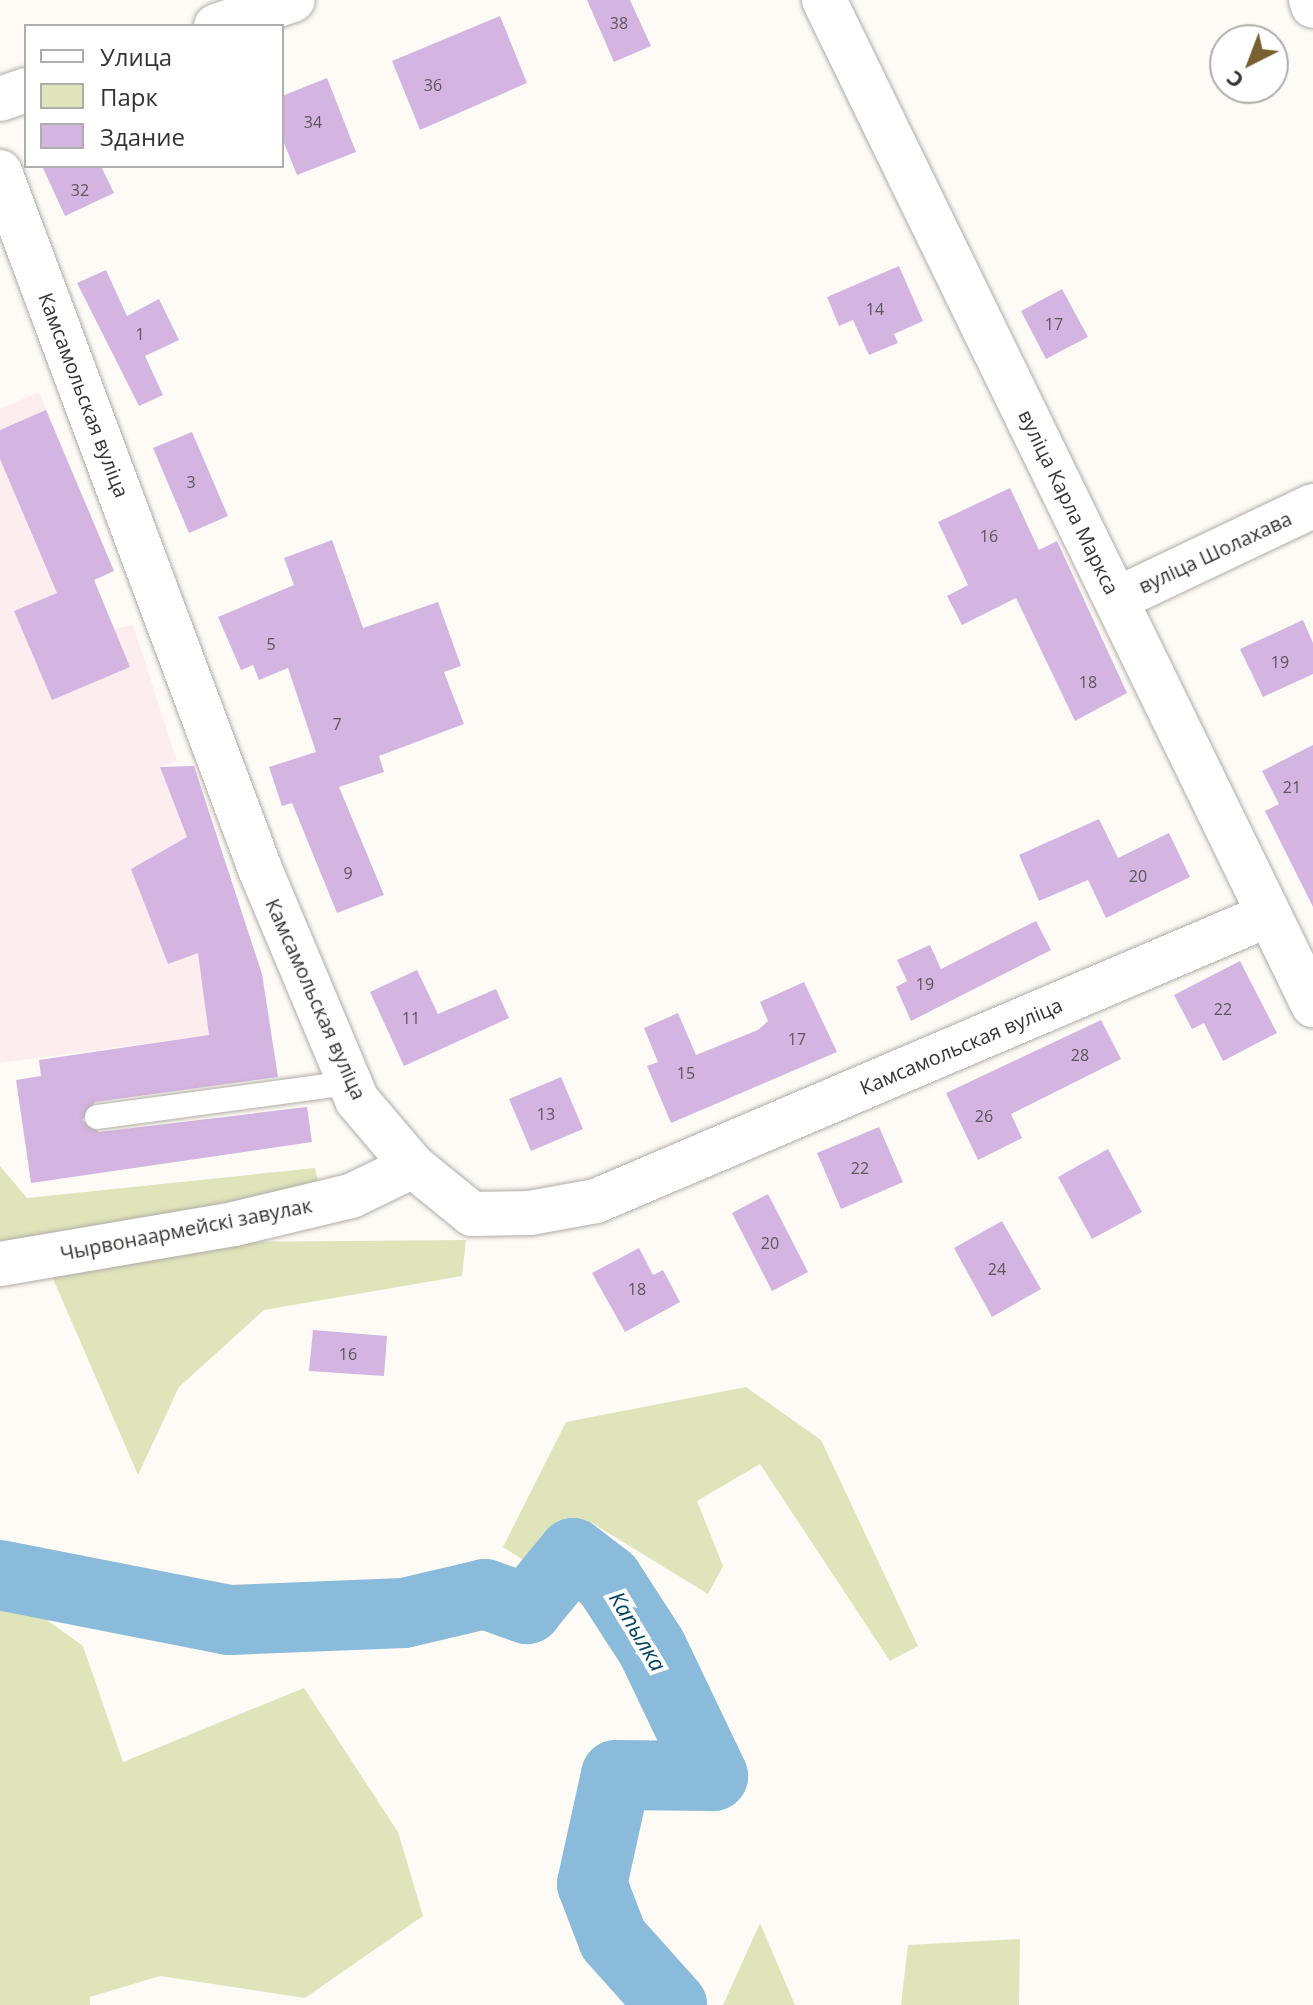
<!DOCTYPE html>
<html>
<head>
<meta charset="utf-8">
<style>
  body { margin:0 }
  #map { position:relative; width:1313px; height:2005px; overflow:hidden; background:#fefbf6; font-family:"Open Sans",sans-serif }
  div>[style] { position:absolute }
  .industrial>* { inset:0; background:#fdedee }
  .green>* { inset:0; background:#e0e4bb }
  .river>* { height:70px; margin:-35px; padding:0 35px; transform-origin:35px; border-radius:35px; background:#8abbda }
  .building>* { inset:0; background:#d4b4e0 }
  .roads { filter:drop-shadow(0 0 2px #afaca7) drop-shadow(0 0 2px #afaca7) }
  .service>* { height:24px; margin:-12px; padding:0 12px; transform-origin:12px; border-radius:12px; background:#fff }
  .minor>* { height:44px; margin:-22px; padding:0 22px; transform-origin:22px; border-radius:22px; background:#fff }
  .tertiary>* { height:44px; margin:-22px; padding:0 22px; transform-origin:22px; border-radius:22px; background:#fff }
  span { translate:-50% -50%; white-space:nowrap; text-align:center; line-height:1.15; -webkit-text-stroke:8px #fff; paint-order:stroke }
  .number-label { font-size:16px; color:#5e555e }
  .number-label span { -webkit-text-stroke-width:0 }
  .street-label { font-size:20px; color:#363533 }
  .water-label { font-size:22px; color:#004462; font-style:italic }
  .legend { position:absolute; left:24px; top:24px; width:260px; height:144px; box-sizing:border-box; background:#fff; border:2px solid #afaead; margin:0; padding:10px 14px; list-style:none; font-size:24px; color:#363533 }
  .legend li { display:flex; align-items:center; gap:16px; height:40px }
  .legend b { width:40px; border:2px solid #afaead }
  .north { position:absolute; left:1209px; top:24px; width:80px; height:80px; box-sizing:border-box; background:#fff; border:2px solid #afaead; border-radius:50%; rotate:222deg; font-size:22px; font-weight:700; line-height:32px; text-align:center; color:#363533 }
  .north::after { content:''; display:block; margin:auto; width:28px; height:36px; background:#786031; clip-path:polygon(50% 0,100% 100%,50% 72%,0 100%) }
</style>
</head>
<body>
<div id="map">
  <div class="industrial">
    <i style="clip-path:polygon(39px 392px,114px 571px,94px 580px,114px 629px,133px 625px,177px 761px,160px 767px,187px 837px,223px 1007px,206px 1010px,209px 1035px,0 1063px,0 409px)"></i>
  </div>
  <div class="green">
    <i style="clip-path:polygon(0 1166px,27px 1198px,315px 1168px,319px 1187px,0 1246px)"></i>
    <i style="clip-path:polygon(466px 1240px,462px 1276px,264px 1310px,179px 1387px,138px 1475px,51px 1274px,212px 1242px)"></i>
    <i style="clip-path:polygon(746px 1387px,821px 1440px,918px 1646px,890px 1661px,760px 1464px,697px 1501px,723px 1566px,708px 1594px,592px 1523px,531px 1565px,503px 1547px,566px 1422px)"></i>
    <i style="clip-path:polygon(12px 1595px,83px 1646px,123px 1762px,304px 1688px,398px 1832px,423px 1916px,305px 1998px,160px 1976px,90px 1997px,90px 2005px,0 2005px,0 1599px)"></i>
    <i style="clip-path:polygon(760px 1923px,795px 2005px,723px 2005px)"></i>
    <i style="clip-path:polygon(1020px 1939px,1019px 2005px,901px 2005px,908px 1945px)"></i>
  </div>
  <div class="river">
    <i style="left:0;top:1575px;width:234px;rotate:11.1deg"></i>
    <i style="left:230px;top:1620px;width:174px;rotate:-2.3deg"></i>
    <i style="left:404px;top:1613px;width:83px;rotate:-13.2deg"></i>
    <i style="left:485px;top:1594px;width:45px;rotate:19.7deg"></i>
    <i style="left:527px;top:1609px;width:72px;rotate:-50.6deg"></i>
    <i style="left:573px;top:1553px;width:44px;rotate:37.6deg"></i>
    <i style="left:608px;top:1580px;width:81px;rotate:57.1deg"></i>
    <i style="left:652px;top:1648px;width:142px;rotate:64.5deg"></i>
    <i style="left:713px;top:1776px;width:97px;rotate:-179.4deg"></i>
    <i style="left:616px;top:1775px;width:112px;rotate:102.4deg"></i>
    <i style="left:592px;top:1884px;width:59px;rotate:69.1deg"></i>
    <i style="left:613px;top:1939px;width:89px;rotate:48.2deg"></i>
  </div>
  <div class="building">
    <i style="clip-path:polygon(587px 0,630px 0,651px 46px,614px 62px)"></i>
    <i style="clip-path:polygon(500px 16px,527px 83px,420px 130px,392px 61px)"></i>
    <i style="clip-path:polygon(327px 78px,356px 152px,297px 175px,282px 138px,282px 96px)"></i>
    <i style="clip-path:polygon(42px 166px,101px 166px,114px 193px,65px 216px)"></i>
    <i style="clip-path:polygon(899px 266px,923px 321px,894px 334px,898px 343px,869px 355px,853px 320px,839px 326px,827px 297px)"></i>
    <i style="clip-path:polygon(106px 270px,127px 316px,159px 299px,179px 340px,145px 356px,163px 395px,139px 406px,77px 283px)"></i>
    <i style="clip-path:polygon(1062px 289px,1088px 337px,1046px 359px,1021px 311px)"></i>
    <i style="clip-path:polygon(46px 410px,114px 571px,94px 580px,130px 667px,52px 700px,14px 611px,57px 593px,0 459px,0 430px)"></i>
    <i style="clip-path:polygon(192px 432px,228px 516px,189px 533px,153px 448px)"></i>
    <i style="clip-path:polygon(1010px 488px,1039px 550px,1057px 541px,1127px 693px,1075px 721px,1016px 598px,962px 625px,947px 596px,968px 585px,938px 522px)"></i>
    <i style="clip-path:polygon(332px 540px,363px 628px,438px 602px,461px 666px,444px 672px,464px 724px,379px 756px,384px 772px,339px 787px,384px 895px,337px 913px,292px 803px,282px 806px,269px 767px,316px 752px,288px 668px,259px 680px,253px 665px,241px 670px,218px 617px,294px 585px,284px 558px)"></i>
    <i style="clip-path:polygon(1303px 620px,1313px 643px,1313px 674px,1263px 697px,1240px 649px)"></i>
    <i style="clip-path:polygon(1313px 745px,1313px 907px,1265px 811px,1279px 804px,1262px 771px)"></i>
    <i style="clip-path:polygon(194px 766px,262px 974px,278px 1077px,95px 1102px,82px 1120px,99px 1132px,307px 1107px,312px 1142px,31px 1183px,16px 1080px,41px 1076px,39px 1060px,209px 1035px,198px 953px,168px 964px,131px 869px,187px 837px,160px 767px)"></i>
    <i style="clip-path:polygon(1099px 819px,1118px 858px,1169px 833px,1190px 877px,1106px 918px,1088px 880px,1039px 901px,1019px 855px)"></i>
    <i style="clip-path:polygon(1036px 921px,1051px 950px,911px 1021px,896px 987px,907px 981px,897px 960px,930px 945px,941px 969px)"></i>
    <i style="clip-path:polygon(1240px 961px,1277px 1033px,1223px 1061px,1204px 1023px,1192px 1029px,1174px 995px)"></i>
    <i style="clip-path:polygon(417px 970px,438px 1014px,496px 989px,509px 1018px,404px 1066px,370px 992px)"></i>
    <i style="clip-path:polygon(804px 982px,837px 1052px,671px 1123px,647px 1066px,658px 1062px,644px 1028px,678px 1013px,696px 1055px,758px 1030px,768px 1021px,760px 1002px)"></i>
    <i style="clip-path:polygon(1101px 1020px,1121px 1059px,1011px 1114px,1022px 1138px,978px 1160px,946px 1093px)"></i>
    <i style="clip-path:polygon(561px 1077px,583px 1129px,531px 1151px,509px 1099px)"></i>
    <i style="clip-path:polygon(879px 1127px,903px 1182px,841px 1209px,817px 1153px)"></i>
    <i style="clip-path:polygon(1108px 1149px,1142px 1212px,1092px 1239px,1058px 1177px)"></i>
    <i style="clip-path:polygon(768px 1194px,808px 1272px,772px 1291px,732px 1213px)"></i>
    <i style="clip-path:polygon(1002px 1221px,1041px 1289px,992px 1317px,954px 1248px)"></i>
    <i style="clip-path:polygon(639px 1248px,653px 1275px,663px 1270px,680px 1302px,625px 1332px,592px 1273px)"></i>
    <i style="clip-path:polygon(313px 1330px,387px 1336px,384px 1376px,309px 1371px)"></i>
  </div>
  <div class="roads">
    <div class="service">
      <i style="left:97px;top:1117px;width:254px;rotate:-7.7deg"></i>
    </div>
    <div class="minor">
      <i style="left:824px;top:0;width:1118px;rotate:64.05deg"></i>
      <i style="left:1311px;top:0;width:6px;rotate:72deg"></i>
      <i style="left:0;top:172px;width:744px;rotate:69.54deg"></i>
      <i style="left:260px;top:869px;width:251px;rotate:67.2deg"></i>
      <i style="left:357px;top:1100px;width:87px;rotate:49.7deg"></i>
      <i style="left:413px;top:1166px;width:76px;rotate:39.1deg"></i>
      <i style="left:472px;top:1214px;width:58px;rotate:-1deg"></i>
      <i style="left:530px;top:1213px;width:67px;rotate:-10.3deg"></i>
      <i style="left:596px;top:1201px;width:730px;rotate:-23.05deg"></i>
      <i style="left:1117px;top:599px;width:217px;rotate:-25.4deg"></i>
      <i style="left:0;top:1264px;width:237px;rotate:-9.7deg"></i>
      <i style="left:234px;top:1224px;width:120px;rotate:-13.5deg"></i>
      <i style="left:351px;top:1196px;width:69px;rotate:-25.8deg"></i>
    </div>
    <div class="tertiary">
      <i style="left:216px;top:26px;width:81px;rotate:-18.7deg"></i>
      <i style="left:0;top:99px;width:28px;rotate:-19deg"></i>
    </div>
  </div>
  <div class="number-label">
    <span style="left:619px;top:23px">38</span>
    <span style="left:433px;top:85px">36</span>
    <span style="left:313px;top:122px">34</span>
    <span style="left:80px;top:190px">32</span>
    <span style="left:875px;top:309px">14</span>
    <span style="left:1054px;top:324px">17</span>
    <span style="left:140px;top:334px">1</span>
    <span style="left:191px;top:482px">3</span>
    <span style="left:989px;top:536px">16</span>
    <span style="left:271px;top:644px">5</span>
    <span style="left:1280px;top:662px">19</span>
    <span style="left:1088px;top:682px">18</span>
    <span style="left:337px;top:724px">7</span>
    <span style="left:1292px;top:787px">21</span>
    <span style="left:348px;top:873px">9</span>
    <span style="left:1138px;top:876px">20</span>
    <span style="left:925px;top:984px">19</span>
    <span style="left:1223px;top:1009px">22</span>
    <span style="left:411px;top:1018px">11</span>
    <span style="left:797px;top:1039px">17</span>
    <span style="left:1080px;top:1055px">28</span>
    <span style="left:686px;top:1073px">15</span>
    <span style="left:546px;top:1114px">13</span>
    <span style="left:984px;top:1116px">26</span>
    <span style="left:860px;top:1168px">22</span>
    <span style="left:770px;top:1243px">20</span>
    <span style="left:997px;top:1269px">24</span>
    <span style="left:637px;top:1289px">18</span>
    <span style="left:348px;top:1354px">16</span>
  </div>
  <div class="street-label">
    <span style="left:84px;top:395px;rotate:69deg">Камсамольская вуліца</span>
    <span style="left:1069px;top:502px;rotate:64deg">вуліца Карла Маркса</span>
    <span style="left:1215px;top:552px;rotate:-25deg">вуліца Шолахава</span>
    <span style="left:316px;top:999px;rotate:66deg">Камсамольская вуліца</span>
    <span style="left:961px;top:1046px;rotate:-23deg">Камсамольская вуліца</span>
    <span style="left:186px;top:1229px;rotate:-11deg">Чырвонаармейскі завулак</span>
  </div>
  <div class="water-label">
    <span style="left:638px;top:1631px;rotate:59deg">Капылка</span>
  </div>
  <ul class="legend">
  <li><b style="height:10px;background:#fff"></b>Улица</li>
  <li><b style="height:22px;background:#e0e4bb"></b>Парк</li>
  <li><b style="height:22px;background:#d4b4e0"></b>Здание</li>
  </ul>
  <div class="north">С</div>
</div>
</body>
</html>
